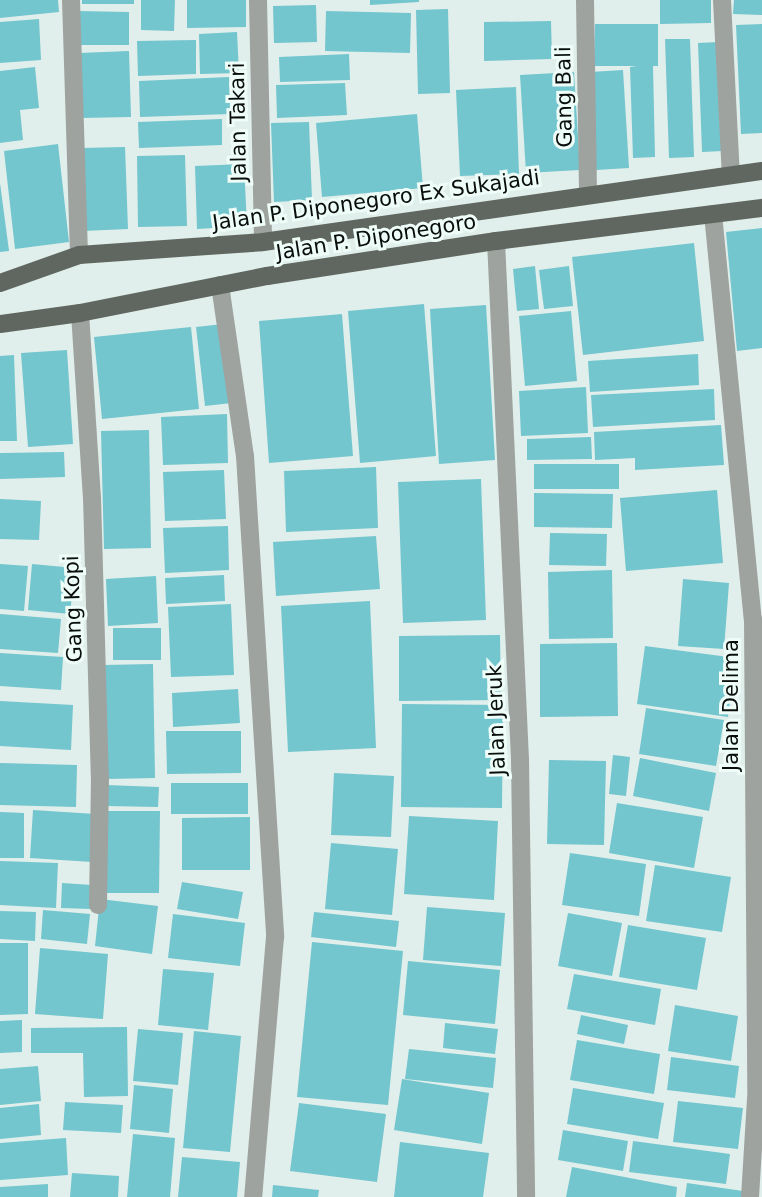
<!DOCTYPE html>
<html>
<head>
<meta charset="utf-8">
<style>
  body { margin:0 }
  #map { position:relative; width:762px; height:1197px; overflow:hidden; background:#e0efeb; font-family:"DejaVu Sans",sans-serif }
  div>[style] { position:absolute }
  .building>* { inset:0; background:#73c5ce }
  .minor>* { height:18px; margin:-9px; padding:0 9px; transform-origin:9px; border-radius:9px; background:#9fa39f }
  .primary>* { height:18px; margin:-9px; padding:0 9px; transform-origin:9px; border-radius:9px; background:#606760 }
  span { translate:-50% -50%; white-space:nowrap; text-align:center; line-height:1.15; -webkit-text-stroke:6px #eefdf8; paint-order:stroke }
  .street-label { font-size:21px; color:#090e0c }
</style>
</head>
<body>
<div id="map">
  <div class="building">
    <i style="clip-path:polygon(0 0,58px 0,59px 12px,0 18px)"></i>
    <i style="clip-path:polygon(82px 0,134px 0,134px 4px,82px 4px)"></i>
    <i style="clip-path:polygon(141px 0,175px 0,174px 31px,141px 30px)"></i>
    <i style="clip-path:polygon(187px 0,246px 0,246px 27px,187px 28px)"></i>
    <i style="clip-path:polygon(370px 0,419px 0,419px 2px,370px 5px)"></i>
    <i style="clip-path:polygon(660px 0,711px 0,711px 23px,660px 24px)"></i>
    <i style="clip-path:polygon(734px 0,762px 0,762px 15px,733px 14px)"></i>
    <i style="clip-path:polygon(316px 5px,317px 42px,274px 43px,273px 6px)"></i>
    <i style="clip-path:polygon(448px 9px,450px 93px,418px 94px,416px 10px)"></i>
    <i style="clip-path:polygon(77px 11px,129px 12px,129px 45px,76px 45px)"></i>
    <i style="clip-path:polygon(326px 11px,411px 13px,410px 53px,325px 51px)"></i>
    <i style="clip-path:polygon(39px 19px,41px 60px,0 63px,0 22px)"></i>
    <i style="clip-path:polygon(551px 21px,552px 59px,484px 61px,484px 22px)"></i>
    <i style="clip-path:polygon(595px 24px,658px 24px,658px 66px,653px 66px,655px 157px,633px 158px,630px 67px,637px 66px,594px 66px)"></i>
    <i style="clip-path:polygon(762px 24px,762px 133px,741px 134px,736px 25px)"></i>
    <i style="clip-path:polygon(237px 32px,239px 73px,200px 74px,199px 34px)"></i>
    <i style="clip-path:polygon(665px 39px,690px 39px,694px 157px,669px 158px)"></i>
    <i style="clip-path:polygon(196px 40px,196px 74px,138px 76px,137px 41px)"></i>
    <i style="clip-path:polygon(719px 42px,723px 151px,702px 152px,698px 43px)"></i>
    <i style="clip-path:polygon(129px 51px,131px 117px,81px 118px,79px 53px)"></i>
    <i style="clip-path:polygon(349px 54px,350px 80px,280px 82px,279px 57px)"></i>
    <i style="clip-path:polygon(35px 67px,39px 108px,20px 110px,23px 140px,0 143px,0 71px)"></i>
    <i style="clip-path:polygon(623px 70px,629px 168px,596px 170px,590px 72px)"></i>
    <i style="clip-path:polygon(574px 72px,580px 170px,526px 173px,520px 75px)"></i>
    <i style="clip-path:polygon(229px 77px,230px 114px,140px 117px,139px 81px)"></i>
    <i style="clip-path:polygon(345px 83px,347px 115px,277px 118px,276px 85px)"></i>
    <i style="clip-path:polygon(516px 87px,519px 174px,460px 176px,456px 90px)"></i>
    <i style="clip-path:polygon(417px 114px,423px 188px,322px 197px,316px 123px)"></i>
    <i style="clip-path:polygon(222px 119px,222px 145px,139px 148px,138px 122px)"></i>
    <i style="clip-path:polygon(309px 122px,312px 200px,274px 202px,271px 123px)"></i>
    <i style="clip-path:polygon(58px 144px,69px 242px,15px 249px,4px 151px)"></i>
    <i style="clip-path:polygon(125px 147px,128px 229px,83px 231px,81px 148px)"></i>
    <i style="clip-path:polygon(185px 155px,187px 226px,138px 227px,137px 156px)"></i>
    <i style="clip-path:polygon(244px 164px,247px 226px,197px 229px,195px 166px)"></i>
    <i style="clip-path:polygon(0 183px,9px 251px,0 252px)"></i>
    <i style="clip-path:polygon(762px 228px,762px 348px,737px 351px,726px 232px)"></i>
    <i style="clip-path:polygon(694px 243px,704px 341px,583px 355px,572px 257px)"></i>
    <i style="clip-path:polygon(535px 266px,539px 309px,517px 311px,513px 269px)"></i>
    <i style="clip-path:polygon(569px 266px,573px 306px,544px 309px,539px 270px)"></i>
    <i style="clip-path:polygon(424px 304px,436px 456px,360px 463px,348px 311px)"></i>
    <i style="clip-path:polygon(486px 305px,495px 460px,439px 464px,430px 309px)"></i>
    <i style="clip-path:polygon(571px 311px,577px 381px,525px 386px,519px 316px)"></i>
    <i style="clip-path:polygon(342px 314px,353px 456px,269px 463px,259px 321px)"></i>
    <i style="clip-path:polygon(223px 324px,232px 403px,205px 406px,196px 327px)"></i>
    <i style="clip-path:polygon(191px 327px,199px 409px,102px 419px,94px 337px)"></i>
    <i style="clip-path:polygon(67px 350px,73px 444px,28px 447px,21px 353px)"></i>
    <i style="clip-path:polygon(698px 354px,699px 385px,590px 392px,588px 361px)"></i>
    <i style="clip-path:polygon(14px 355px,17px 441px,0 441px,0 356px)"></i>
    <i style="clip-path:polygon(586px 387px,588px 433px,521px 436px,519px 391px)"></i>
    <i style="clip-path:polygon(714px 389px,715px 420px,593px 427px,591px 395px)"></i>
    <i style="clip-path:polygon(227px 414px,228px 463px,163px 465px,161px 417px)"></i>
    <i style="clip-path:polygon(721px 425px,724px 465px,635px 470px,635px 458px,595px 460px,594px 432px)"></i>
    <i style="clip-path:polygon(149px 430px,151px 548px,104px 549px,101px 431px)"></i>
    <i style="clip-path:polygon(591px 437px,592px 459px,527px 460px,527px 439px)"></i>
    <i style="clip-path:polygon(64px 452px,65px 477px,0 479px,0 453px)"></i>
    <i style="clip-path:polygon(534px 464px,619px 464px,619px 489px,534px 489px)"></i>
    <i style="clip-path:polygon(376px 467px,378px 528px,286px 532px,284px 471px)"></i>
    <i style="clip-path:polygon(224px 470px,226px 519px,165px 521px,163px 472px)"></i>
    <i style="clip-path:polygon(481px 479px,486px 620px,403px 623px,398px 482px)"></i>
    <i style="clip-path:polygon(717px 490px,723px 563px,626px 571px,620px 498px)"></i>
    <i style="clip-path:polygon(534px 493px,613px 494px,612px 528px,534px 527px)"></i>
    <i style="clip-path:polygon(0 499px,41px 501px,39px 540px,0 539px)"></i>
    <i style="clip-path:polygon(228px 526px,229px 570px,165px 573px,163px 528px)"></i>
    <i style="clip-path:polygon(550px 533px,607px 534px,606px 566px,549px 565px)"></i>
    <i style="clip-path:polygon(376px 536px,380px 589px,276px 596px,273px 542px)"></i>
    <i style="clip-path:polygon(0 564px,28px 566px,24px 611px,0 609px)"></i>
    <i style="clip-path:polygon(32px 564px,75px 568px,70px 614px,28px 610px)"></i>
    <i style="clip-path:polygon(612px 570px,613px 638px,549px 639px,548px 572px)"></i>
    <i style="clip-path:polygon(224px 575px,225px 601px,166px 604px,165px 578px)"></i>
    <i style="clip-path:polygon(156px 576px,158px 623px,108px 626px,106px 579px)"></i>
    <i style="clip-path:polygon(683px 579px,729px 583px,724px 649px,678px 646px)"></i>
    <i style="clip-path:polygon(370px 601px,376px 748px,288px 752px,281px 606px)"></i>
    <i style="clip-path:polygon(231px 604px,234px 675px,171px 677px,168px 607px)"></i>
    <i style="clip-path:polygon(0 614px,61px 619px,58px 653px,0 649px)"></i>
    <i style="clip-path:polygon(113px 628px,161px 628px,161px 660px,113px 660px)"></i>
    <i style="clip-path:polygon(500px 635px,501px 700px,399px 701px,399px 636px)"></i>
    <i style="clip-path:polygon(617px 643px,618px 716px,540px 717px,540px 644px)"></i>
    <i style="clip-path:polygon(645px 646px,736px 658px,728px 717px,637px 704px)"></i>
    <i style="clip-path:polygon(0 653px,63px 657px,61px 690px,0 686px)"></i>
    <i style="clip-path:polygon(153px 664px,155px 778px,106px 779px,104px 665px)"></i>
    <i style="clip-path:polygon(238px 689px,240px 723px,173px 727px,172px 693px)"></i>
    <i style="clip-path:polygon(0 701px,73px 705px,71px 750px,0 746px)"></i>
    <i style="clip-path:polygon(402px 704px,503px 705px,502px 808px,401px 807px)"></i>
    <i style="clip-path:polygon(646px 708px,724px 720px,716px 766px,639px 754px)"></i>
    <i style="clip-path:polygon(166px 731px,241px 731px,241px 773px,167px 774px)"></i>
    <i style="clip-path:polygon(613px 755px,630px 757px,626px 796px,609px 794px)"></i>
    <i style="clip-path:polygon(640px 758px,716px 773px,709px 811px,633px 796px)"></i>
    <i style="clip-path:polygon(549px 760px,606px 761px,604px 845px,547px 844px)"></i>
    <i style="clip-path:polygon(0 763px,77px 765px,76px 807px,0 805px)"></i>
    <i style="clip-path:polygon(334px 773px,394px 776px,391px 837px,331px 835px)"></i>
    <i style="clip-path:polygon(171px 783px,248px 783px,248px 814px,171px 814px)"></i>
    <i style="clip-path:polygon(106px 785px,159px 787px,158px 807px,106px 806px)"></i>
    <i style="clip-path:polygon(617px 803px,703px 817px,694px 868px,609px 853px)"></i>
    <i style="clip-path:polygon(33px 810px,95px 814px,92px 862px,30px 858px)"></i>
    <i style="clip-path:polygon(104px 811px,160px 811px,159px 893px,103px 893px)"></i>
    <i style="clip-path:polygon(0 812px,24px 813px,24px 858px,0 858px)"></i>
    <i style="clip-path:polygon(409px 816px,498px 821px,494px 900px,404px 894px)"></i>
    <i style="clip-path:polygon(250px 817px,250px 870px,182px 870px,182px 818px)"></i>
    <i style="clip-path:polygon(331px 843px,398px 849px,392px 915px,325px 909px)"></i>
    <i style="clip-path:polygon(570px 853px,646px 864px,639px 916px,562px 905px)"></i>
    <i style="clip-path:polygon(0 861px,58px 863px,56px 908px,0 905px)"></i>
    <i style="clip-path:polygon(655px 865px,731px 877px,722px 932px,646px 921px)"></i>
    <i style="clip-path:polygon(182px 882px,243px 892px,238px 919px,177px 909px)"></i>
    <i style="clip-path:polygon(62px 883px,92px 885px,91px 909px,61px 908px)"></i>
    <i style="clip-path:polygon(100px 899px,158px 906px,152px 954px,95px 946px)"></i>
    <i style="clip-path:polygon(427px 907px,505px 913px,501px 966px,423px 960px)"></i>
    <i style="clip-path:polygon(43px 910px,90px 914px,87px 944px,41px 939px)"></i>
    <i style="clip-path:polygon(0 911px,36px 912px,35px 941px,0 939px)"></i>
    <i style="clip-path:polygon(314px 912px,399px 921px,396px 947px,311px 937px)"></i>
    <i style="clip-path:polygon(568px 913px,622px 923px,612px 976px,558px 966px)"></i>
    <i style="clip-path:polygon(173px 914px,245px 923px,240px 966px,168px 958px)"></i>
    <i style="clip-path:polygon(628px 925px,706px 938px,697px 990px,619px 977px)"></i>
    <i style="clip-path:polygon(312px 942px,403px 951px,388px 1105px,297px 1097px)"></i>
    <i style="clip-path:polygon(0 943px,28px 943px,28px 1014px,0 1015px)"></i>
    <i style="clip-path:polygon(40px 948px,108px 954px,103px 1019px,35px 1014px)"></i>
    <i style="clip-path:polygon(408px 961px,500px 970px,495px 1024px,403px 1015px)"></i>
    <i style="clip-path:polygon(163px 969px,214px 973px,208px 1030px,158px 1025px)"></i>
    <i style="clip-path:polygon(574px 974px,661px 989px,655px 1025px,567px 1009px)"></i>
    <i style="clip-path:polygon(675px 1005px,738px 1016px,731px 1061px,668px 1051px)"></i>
    <i style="clip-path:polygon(581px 1015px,628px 1025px,624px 1044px,577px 1034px)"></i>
    <i style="clip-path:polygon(22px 1020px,22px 1052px,0 1053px,0 1021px)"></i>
    <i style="clip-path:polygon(445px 1023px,498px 1029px,495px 1054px,443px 1048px)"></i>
    <i style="clip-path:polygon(127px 1027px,128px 1096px,84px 1097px,83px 1053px,31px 1053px,31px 1028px)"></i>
    <i style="clip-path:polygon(138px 1029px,183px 1033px,178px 1085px,133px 1081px)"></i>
    <i style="clip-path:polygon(194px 1031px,241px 1036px,230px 1152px,183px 1148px)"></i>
    <i style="clip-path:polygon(577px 1040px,660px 1054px,654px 1094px,570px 1080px)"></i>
    <i style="clip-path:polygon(409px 1049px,496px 1058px,493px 1088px,405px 1079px)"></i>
    <i style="clip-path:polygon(671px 1057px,739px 1066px,735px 1098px,667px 1090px)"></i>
    <i style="clip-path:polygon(38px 1066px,41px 1101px,0 1105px,0 1069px)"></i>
    <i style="clip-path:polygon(402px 1079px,489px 1093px,482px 1144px,394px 1130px)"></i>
    <i style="clip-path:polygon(134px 1085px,173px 1089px,169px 1133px,130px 1129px)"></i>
    <i style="clip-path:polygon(573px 1088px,664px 1103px,658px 1139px,567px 1124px)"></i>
    <i style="clip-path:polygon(678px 1101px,743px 1108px,738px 1149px,673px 1142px)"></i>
    <i style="clip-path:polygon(65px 1102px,123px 1105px,121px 1133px,63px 1130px)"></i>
    <i style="clip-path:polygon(299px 1103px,386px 1114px,377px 1182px,290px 1171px)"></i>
    <i style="clip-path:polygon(39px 1104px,41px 1135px,0 1139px,0 1108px)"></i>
    <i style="clip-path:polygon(563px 1130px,628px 1141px,623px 1171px,558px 1160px)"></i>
    <i style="clip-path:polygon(133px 1134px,175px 1138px,170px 1197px,127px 1197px)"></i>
    <i style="clip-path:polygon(66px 1138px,68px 1175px,0 1180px,0 1143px)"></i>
    <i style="clip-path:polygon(633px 1141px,730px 1154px,726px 1184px,629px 1172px)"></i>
    <i style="clip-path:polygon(400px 1142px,489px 1153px,483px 1197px,394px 1197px)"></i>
    <i style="clip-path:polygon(182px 1157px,240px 1162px,237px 1197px,178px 1197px)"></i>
    <i style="clip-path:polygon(572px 1167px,677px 1187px,676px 1197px,566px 1197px)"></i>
    <i style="clip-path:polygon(72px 1173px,119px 1176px,118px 1197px,70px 1197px)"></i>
    <i style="clip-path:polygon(687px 1183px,743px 1191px,742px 1197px,685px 1197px)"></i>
    <i style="clip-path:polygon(48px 1184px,48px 1197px,0 1197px,0 1187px)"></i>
    <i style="clip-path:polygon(273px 1185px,319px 1190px,318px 1197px,272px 1197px)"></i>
  </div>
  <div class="minor">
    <i style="left:71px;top:0;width:255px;rotate:88.2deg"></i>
    <i style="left:258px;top:0;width:242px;rotate:88.8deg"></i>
    <i style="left:585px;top:0;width:194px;rotate:89.1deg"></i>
    <i style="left:722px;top:0;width:175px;rotate:87.1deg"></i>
    <i style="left:713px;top:214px;width:407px;rotate:84.4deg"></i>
    <i style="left:753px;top:619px;width:480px;rotate:89.6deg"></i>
    <i style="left:756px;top:1099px;width:98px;rotate:93.5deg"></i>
    <i style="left:496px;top:241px;width:519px;rotate:87.35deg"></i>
    <i style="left:520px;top:759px;width:438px;rotate:89.2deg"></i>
    <i style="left:220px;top:285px;width:173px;rotate:81.7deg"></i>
    <i style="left:245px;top:456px;width:482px;rotate:86.4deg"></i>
    <i style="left:275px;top:937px;width:261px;rotate:94.8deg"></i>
    <i style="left:80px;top:313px;width:184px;rotate:86.3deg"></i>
    <i style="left:92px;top:497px;width:280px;rotate:88.4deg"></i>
    <i style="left:100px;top:777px;width:128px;rotate:90.9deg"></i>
  </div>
  <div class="primary">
    <i style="left:0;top:283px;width:84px;rotate:-19.5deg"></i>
    <i style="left:79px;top:255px;width:184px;rotate:-4deg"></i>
    <i style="left:263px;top:242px;width:504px;rotate:-8.1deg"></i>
    <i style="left:0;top:324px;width:81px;rotate:-7.8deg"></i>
    <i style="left:80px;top:313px;width:191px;rotate:-11.2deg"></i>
    <i style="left:267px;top:276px;width:232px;rotate:-8.7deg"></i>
    <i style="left:496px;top:241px;width:268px;rotate:-7.1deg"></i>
  </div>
  <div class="street-label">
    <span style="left:564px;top:97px;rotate:-91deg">Gang Bali</span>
    <span style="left:238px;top:122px;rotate:-91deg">Jalan Takari</span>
    <span style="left:376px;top:200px;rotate:-8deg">Jalan P. Diponegoro Ex Sukajadi</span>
    <span style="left:376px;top:237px;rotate:-9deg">Jalan P. Diponegoro</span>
    <span style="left:73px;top:609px;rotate:-92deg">Gang Kopi</span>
    <span style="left:731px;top:705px;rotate:-90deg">Jalan Delima</span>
    <span style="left:496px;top:720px;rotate:-92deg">Jalan Jeruk</span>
  </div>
</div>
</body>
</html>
